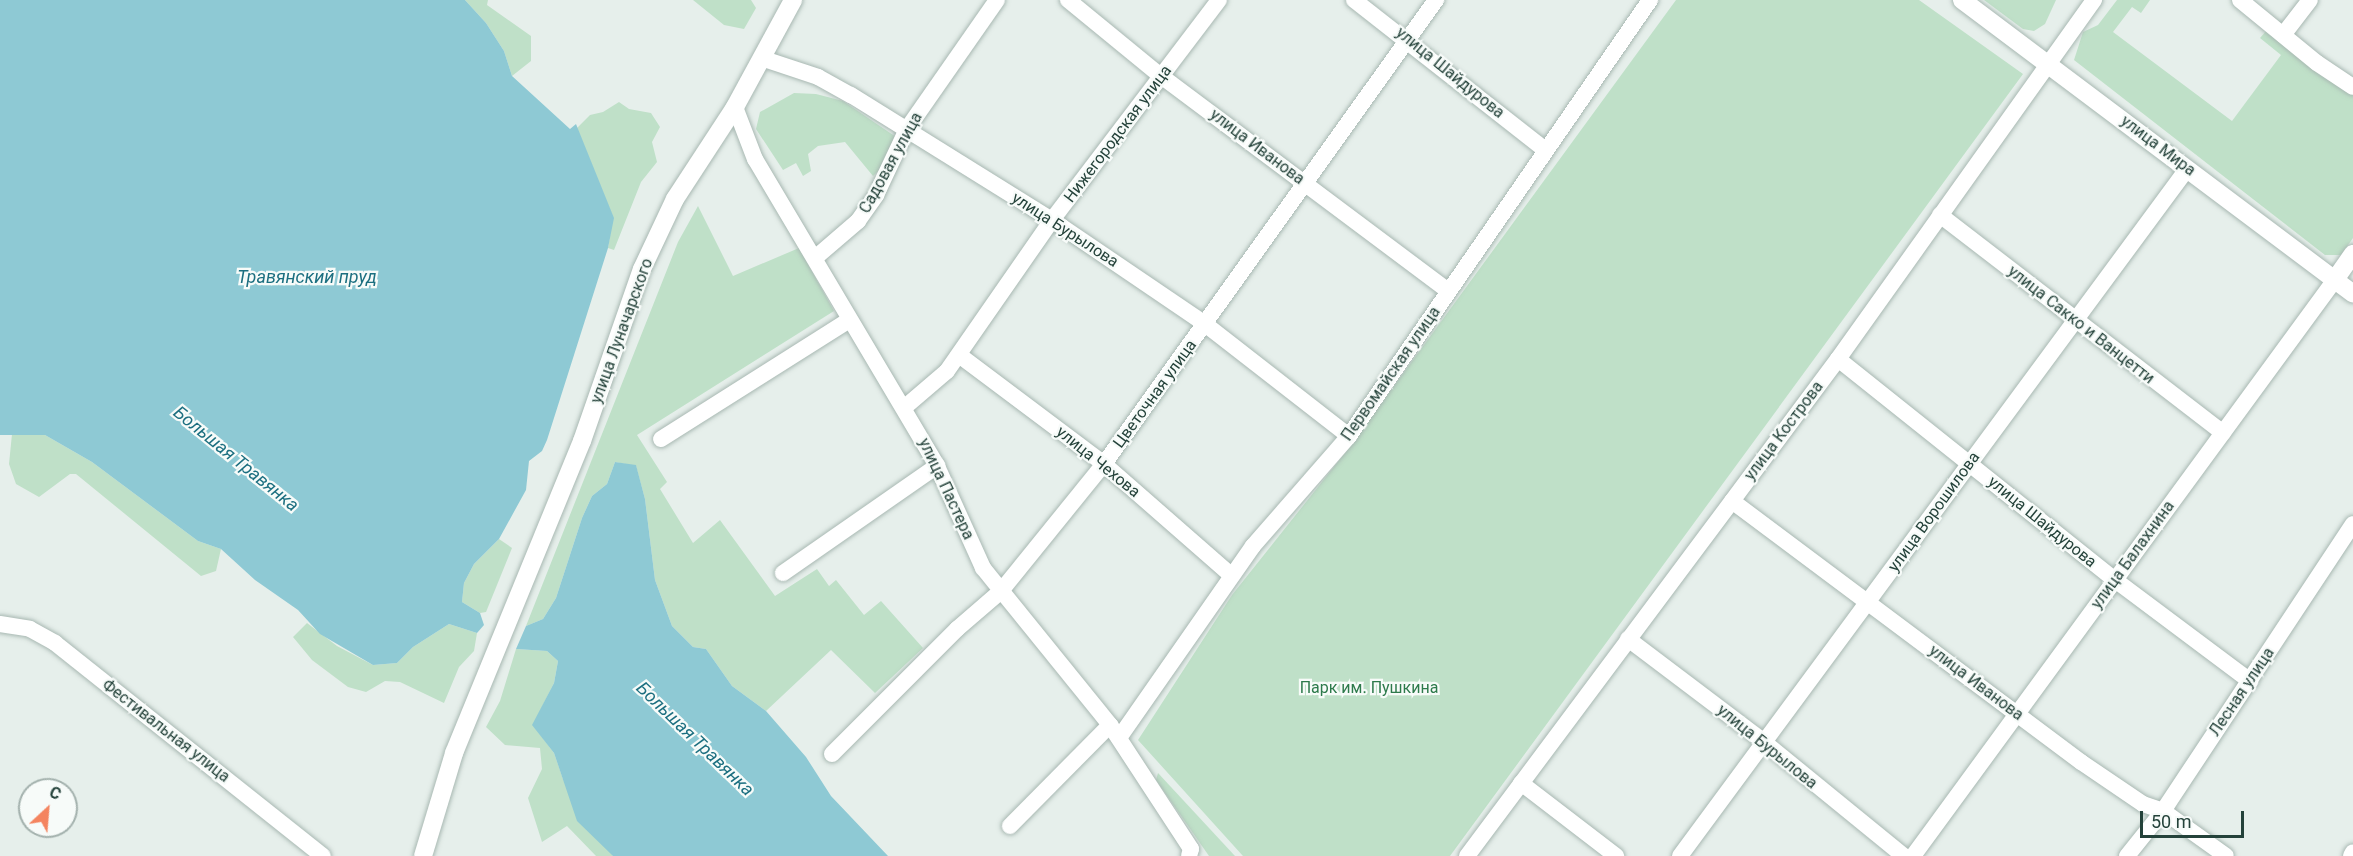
<!DOCTYPE html>
<html>
<head>
<meta charset="utf-8">
<style>
  body { margin:0 }
  #map { position:relative; width:2353px; height:856px; overflow:hidden; background:#e6efeb; font-family:Roboto,sans-serif }
  div>[style] { position:absolute }
  .green>* { inset:0; background:#bfe0c8 }
  .water>* { inset:0; background:#8ec9d4 }
  .roads { filter:drop-shadow(0 0 2px #a8b8b2) drop-shadow(0 0 2px #a8b8b2) }
  .minor>* { height:16px; margin:-8px; padding:0 8px; transform-origin:8px; border-radius:8px; background:#fff }
  .tertiary>* { height:18px; margin:-9px; padding:0 9px; transform-origin:9px; border-radius:9px; background:#fff }
  span { translate:-50% -50%; white-space:nowrap; text-align:center; line-height:1.15; -webkit-text-stroke:4.5px #f7fbf9; paint-order:stroke }
  .street-label { font-size:16px; color:#24423a }
  .park-label { font-size:16px; color:#2d7a4b }
  .water-label { font-size:18px; color:#1c6f80; font-style:italic }
  .north { position:absolute; left:18px; top:778px; width:60px; height:60px; box-sizing:border-box; background:#f7fbf9; border:2px solid #a3b1ad; border-radius:50%; rotate:26deg; font-size:16px; font-weight:700; line-height:24px; text-align:center; color:#24423a }
  .north::after { content:''; display:block; margin:auto; width:21px; height:27px; background:#f4845f; clip-path:polygon(50% 0,100% 100%,50% 72%,0 100%) }
  .scale { position:absolute; left:2140px; top:811px; width:104px; height:27px; box-sizing:border-box; border:3px solid #24423a; border-top:0; padding-left:8px; font-size:18px; line-height:21px; white-space:nowrap; color:#24423a; -webkit-text-stroke:4px #f7fbf9; paint-order:stroke }
</style>
</head>
<body>
<div id="map">
  <div class="green">
    <i style="clip-path:polygon(465px 0,488px 0,487px 5px,531px 36px,531px 61px,512px 76px,504px 51px,486px 23px)"></i>
    <i style="clip-path:polygon(693px 0,751px 0,756px 8px,744px 29px,724px 25px)"></i>
    <i style="clip-path:polygon(1676px 0,1919px 0,2023px 74px,1450px 856px,1243px 856px,1138px 740px,1232px 595px,1345px 453px)"></i>
    <i style="clip-path:polygon(1984px 0,2056px 0,2045px 24px,2034px 31px,2023px 29px)"></i>
    <i style="clip-path:polygon(2117px 0,2150px 0,2141px 13px,2132px 7px,2113px 32px,2232px 121px,2281px 55px,2260px 38px,2267px 30px,2353px 94px,2353px 238px,2341px 255px,2325px 255px,2074px 60px,2083px 32px,2098px 25px)"></i>
    <i style="clip-path:polygon(794px 93px,816px 94px,843px 101px,899px 139px,893px 157px,873px 176px,845px 142px,818px 146px,808px 154px,811px 171px,803px 176px,796px 163px,783px 170px,756px 129px,760px 112px)"></i>
    <i style="clip-path:polygon(619px 102px,629px 109px,651px 113px,660px 127px,652px 142px,657px 162px,641px 182px,614px 250px,608px 248px,613px 217px,577px 128px,590px 115px,603px 112px)"></i>
    <i style="clip-path:polygon(698px 206px,733px 276px,799px 248px,834px 311px,637px 435px,667px 482px,660px 489px,693px 543px,720px 520px,775px 596px,817px 569px,829px 586px,836px 580px,864px 615px,881px 601px,923px 648px,875px 693px,831px 650px,766px 711px,732px 686px,706px 649px,693px 647px,672px 626px,655px 580px,645px 499px,636px 466px,615px 462px,607px 484px,592px 496px,582px 518px,556px 598px,543px 619px,526px 626px,678px 242px)"></i>
    <i style="clip-path:polygon(12px 434px,45px 435px,92px 462px,198px 541px,221px 549px,216px 571px,201px 576px,76px 474px,70px 474px,39px 497px,16px 484px,9px 464px)"></i>
    <i style="clip-path:polygon(499px 539px,512px 548px,486px 612px,480px 613px,462px 602px,464px 583px,474px 564px)"></i>
    <i style="clip-path:polygon(307px 623px,337px 646px,373px 665px,397px 663px,413px 647px,449px 624px,477px 633px,474px 651px,459px 667px,444px 703px,400px 682px,385px 681px,366px 692px,348px 687px,312px 660px,293px 637px)"></i>
    <i style="clip-path:polygon(516px 649px,547px 651px,558px 661px,554px 683px,533px 725px,554px 753px,563px 779px,613px 856px,596px 856px,567px 826px,542px 842px,528px 798px,542px 769px,540px 748px,505px 745px,486px 727px,500px 701px)"></i>
    <i style="clip-path:polygon(1158px 773px,1235px 856px,1209px 856px,1156px 780px)"></i>
  </div>
  <div class="water">
    <i style="clip-path:polygon(0 0,465px 0,486px 23px,504px 51px,512px 76px,570px 129px,576px 124px,614px 218px,608px 248px,547px 440px,542px 451px,529px 461px,526px 490px,499px 539px,474px 564px,464px 583px,462px 602px,480px 613px,484px 625px,477px 633px,449px 624px,413px 647px,397px 663px,373px 665px,320px 634px,298px 610px,255px 580px,221px 549px,198px 541px,92px 462px,45px 435px,0 435px)"></i>
    <i style="clip-path:polygon(615px 462px,636px 465px,645px 499px,655px 580px,672px 626px,693px 647px,706px 649px,732px 686px,766px 711px,806px 757px,831px 796px,888px 856px,613px 856px,577px 821px,554px 753px,532px 725px,554px 683px,558px 661px,547px 651px,516px 649px,526px 626px,543px 619px,556px 598px,582px 518px,592px 496px,607px 484px)"></i>
  </div>
  <div class="roads">
    <div class="minor">
      <i style="left:1068px;top:0;width:120px;rotate:39.3deg"></i>
      <i style="left:1161px;top:76px;width:359px;rotate:36.8deg"></i>
      <i style="left:1354px;top:0;width:241px;rotate:38.1deg"></i>
      <i style="left:2240px;top:0;width:99px;rotate:39.3deg"></i>
      <i style="left:2317px;top:63px;width:43px;rotate:33.7deg"></i>
      <i style="left:2283px;top:35px;width:44px;rotate:-52.4deg"></i>
      <i style="left:761px;top:58px;width:60px;rotate:18.4deg"></i>
      <i style="left:818px;top:77px;width:38px;rotate:29deg"></i>
      <i style="left:851px;top:95px;width:237px;rotate:31.9deg"></i>
      <i style="left:1052px;top:220px;width:185px;rotate:34.2deg"></i>
      <i style="left:1205px;top:324px;width:182px;rotate:37.9deg"></i>
      <i style="left:735px;top:107px;width:56px;rotate:69deg"></i>
      <i style="left:755px;top:159px;width:357px;rotate:59.3deg"></i>
      <i style="left:937px;top:466px;width:112px;rotate:65.7deg"></i>
      <i style="left:983px;top:568px;width:202px;rotate:51deg"></i>
      <i style="left:1110px;top:725px;width:148px;rotate:56.8deg"></i>
      <i style="left:1191px;top:849px;width:7px;rotate:106deg"></i>
      <i style="left:1940px;top:215px;width:357px;rotate:37.6deg"></i>
      <i style="left:815px;top:258px;width:57px;rotate:-40.7deg"></i>
      <i style="left:858px;top:221px;width:32px;rotate:-55deg"></i>
      <i style="left:876px;top:195px;width:73px;rotate:-64.8deg"></i>
      <i style="left:907px;top:129px;width:157px;rotate:-55.1deg"></i>
      <i style="left:959px;top:355px;width:181px;rotate:36.9deg"></i>
      <i style="left:1104px;top:464px;width:169px;rotate:41.2deg"></i>
      <i style="left:1838px;top:359px;width:354px;rotate:38.6deg"></i>
      <i style="left:2115px;top:580px;width:169px;rotate:36.8deg"></i>
      <i style="left:905px;top:407px;width:55px;rotate:-40.6deg"></i>
      <i style="left:947px;top:371px;width:184px;rotate:-55.2deg"></i>
      <i style="left:1052px;top:220px;width:276px;rotate:-52.8deg"></i>
      <i style="left:661px;top:439px;width:222px;rotate:-32.3deg"></i>
      <i style="left:1732px;top:501px;width:436px;rotate:36.8deg"></i>
      <i style="left:2081px;top:762px;width:75px;rotate:34.1deg"></i>
      <i style="left:2143px;top:804px;width:21px;rotate:19deg"></i>
      <i style="left:2163px;top:811px;width:77px;rotate:35.5deg"></i>
      <i style="left:783px;top:573px;width:188px;rotate:-34.8deg"></i>
      <i style="left:0;top:624px;width:30px;rotate:9deg"></i>
      <i style="left:30px;top:629px;width:29px;rotate:29deg"></i>
      <i style="left:55px;top:643px;width:342px;rotate:38.5deg"></i>
      <i style="left:1628px;top:639px;width:171px;rotate:37.1deg"></i>
      <i style="left:1764px;top:742px;width:181px;rotate:39.2deg"></i>
      <i style="left:1119px;top:738px;width:234px;rotate:-55.1deg"></i>
      <i style="left:1253px;top:546px;width:146px;rotate:-48.9deg"></i>
      <i style="left:1349px;top:436px;width:530px;rotate:-55.38deg"></i>
      <i style="left:832px;top:754px;width:177px;rotate:-45deg"></i>
      <i style="left:957px;top:629px;width:58px;rotate:-40.8deg"></i>
      <i style="left:1001px;top:591px;width:164px;rotate:-51deg"></i>
      <i style="left:1104px;top:464px;width:571px;rotate:-54.42deg"></i>
      <i style="left:1521px;top:783px;width:120px;rotate:37.5deg"></i>
      <i style="left:1010px;top:826px;width:142px;rotate:-45.3deg"></i>
      <i style="left:1467px;top:856px;width:620px;rotate:-53.26deg"></i>
      <i style="left:1838px;top:359px;width:441px;rotate:-54.5deg"></i>
      <i style="left:1680px;top:856px;width:854px;rotate:-53.57deg"></i>
      <i style="left:1913px;top:856px;width:713px;rotate:-53.79deg"></i>
      <i style="left:2127px;top:856px;width:58px;rotate:-51.3deg"></i>
      <i style="left:2163px;top:811px;width:344px;rotate:-56.5deg"></i>
      <i style="left:2351px;top:856px;width:4px;rotate:-63deg"></i>
    </div>
    <div class="tertiary">
      <i style="left:1962px;top:0;width:489px;rotate:36.9deg"></i>
      <i style="left:2334px;top:281px;width:33px;rotate:-55deg"></i>
      <i style="left:423px;top:856px;width:108px;rotate:-73.2deg"></i>
      <i style="left:454px;top:753px;width:337px;rotate:-67.7deg"></i>
      <i style="left:582px;top:441px;width:182px;rotate:-70.8deg"></i>
      <i style="left:642px;top:269px;width:77px;rotate:-64.8deg"></i>
      <i style="left:675px;top:199px;width:110px;rotate:-56.9deg"></i>
      <i style="left:735px;top:107px;width:122px;rotate:-61.5deg"></i>
    </div>
  </div>
  <div class="street-label">
    <span style="left:1450px;top:73px;rotate:39deg">улица Шайдурова</span>
    <span style="left:1118px;top:134px;rotate:-53deg">Нижегородская улица</span>
    <span style="left:2158px;top:146px;rotate:37deg">улица Мира</span>
    <span style="left:1257px;top:147px;rotate:37deg">улица Иванова</span>
    <span style="left:891px;top:163px;rotate:-61deg">Садовая улица</span>
    <span style="left:1065px;top:230px;rotate:33deg">улица Бурылова</span>
    <span style="left:2081px;top:325px;rotate:38deg">улица Сакко и Ванцетти</span>
    <span style="left:622px;top:331px;rotate:-70deg">улица Луначарского</span>
    <span style="left:1391px;top:374px;rotate:-55deg">Первомайская улица</span>
    <span style="left:1155px;top:394px;rotate:-54deg">Цветочная улица</span>
    <span style="left:1784px;top:431px;rotate:-53deg">улица Кострова</span>
    <span style="left:1098px;top:462px;rotate:39deg">улица Чехова</span>
    <span style="left:946px;top:489px;rotate:65deg">улица Пастера</span>
    <span style="left:1934px;top:512px;rotate:-54deg">улица Ворошилова</span>
    <span style="left:2042px;top:522px;rotate:39deg">улица Шайдурова</span>
    <span style="left:2133px;top:555px;rotate:-54deg">улица Балахнина</span>
    <span style="left:1976px;top:683px;rotate:37deg">улица Иванова</span>
    <span style="left:2242px;top:692px;rotate:-56deg">Лесная улица</span>
    <span style="left:166px;top:731px;rotate:38deg">Фестивальная улица</span>
    <span style="left:1767px;top:747px;rotate:39deg">улица Бурылова</span>
  </div>
  <div class="park-label">
    <span style="left:1369px;top:688px">Парк им. Пушкина</span>
  </div>
  <div class="water-label">
    <span style="left:307px;top:277px">Травянский пруд</span>
    <span style="left:236px;top:459px;rotate:39deg">Большая Травянка</span>
    <span style="left:695px;top:739px;rotate:44deg">Большая Травянка</span>
  </div>
  <div class="north">С</div>
  <div class="scale">50 m</div>
</div>
</body>
</html>
